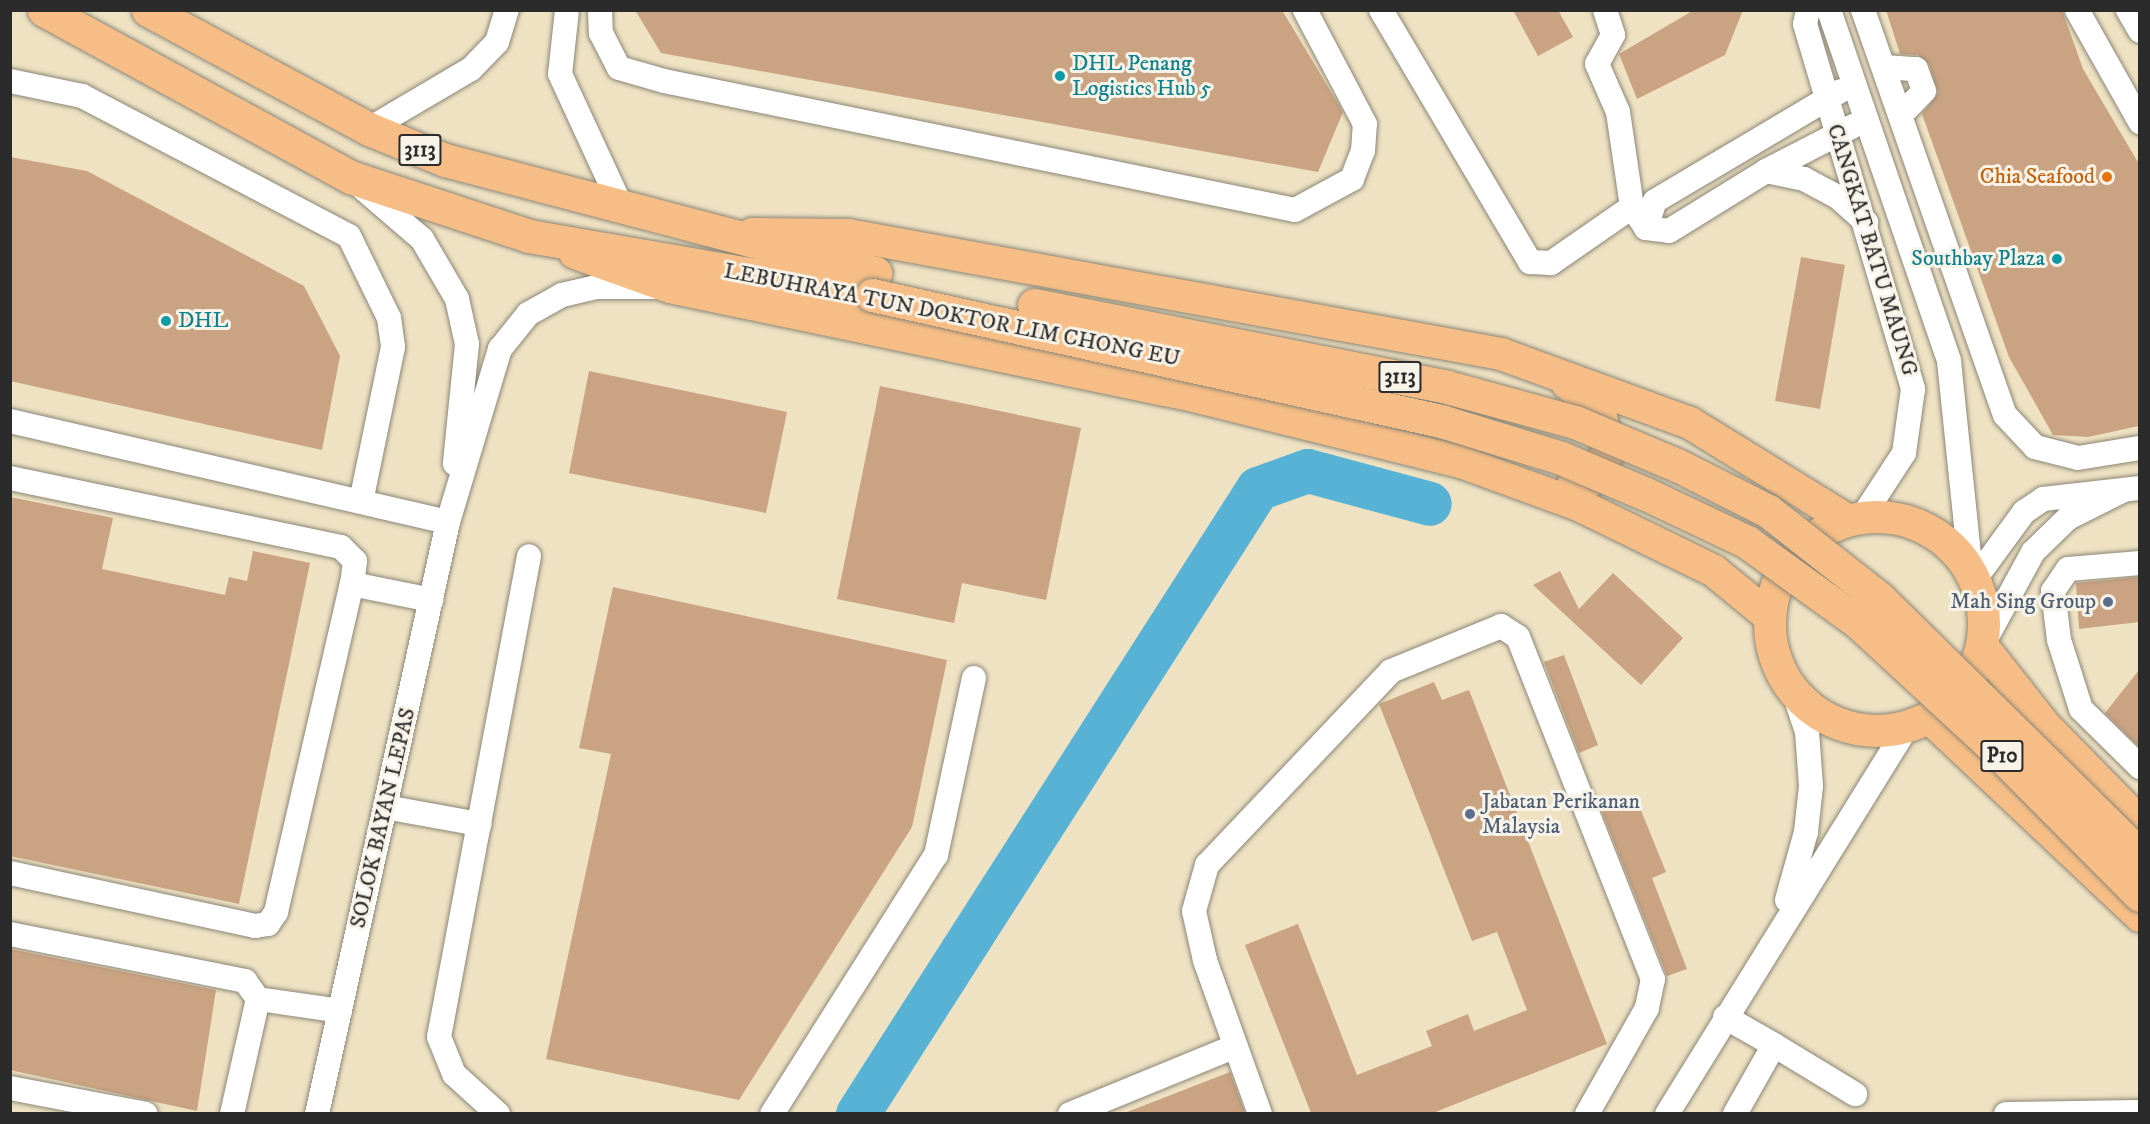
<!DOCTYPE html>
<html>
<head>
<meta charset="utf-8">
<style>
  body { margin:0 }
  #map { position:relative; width:2150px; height:1124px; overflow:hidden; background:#eee2c3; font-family:"IM FELL DW Pica",serif }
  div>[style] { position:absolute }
  .river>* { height:44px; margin:-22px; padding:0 22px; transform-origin:22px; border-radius:22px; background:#57b2d5 }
  .building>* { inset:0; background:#caa382 }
  .roads { filter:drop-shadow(0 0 2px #8c8677) drop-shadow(0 0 2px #8c8677) }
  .minor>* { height:24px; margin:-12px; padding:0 12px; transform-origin:12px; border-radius:12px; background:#fff }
  .major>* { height:32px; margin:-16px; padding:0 16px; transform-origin:16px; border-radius:16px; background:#f6be86 }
  .major>.ring { margin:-16px; padding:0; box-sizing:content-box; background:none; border:32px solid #f6be86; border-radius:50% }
  .highway>* { height:33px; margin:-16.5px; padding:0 16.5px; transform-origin:16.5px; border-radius:16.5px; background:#f6be86 }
  .bridges { filter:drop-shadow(0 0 2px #8c8677) drop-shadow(0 0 2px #8c8677) }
  .highway-bridge>* { height:33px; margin:-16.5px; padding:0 16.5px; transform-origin:16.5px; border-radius:16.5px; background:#f6be86 }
  .dots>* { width:16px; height:16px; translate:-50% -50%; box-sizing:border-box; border:3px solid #f7f3e8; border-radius:50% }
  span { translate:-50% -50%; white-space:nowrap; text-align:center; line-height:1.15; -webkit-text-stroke:6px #f7f3e8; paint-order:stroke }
  .shield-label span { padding:2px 4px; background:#f7f3e8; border:2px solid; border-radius:4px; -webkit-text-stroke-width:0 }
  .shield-label { font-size:21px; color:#2b2b2b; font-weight:700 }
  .culture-label { font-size:22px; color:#0d838f }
  .left { translate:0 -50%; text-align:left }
  .right { translate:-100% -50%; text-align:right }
  .food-label { font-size:22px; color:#c56008 }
  .street-label { font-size:22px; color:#2b2b2b }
  .service-label { font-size:22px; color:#4e5e75 }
  .frame { position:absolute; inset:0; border:12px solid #2b2b2b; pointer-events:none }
</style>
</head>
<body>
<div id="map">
  <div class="river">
    <i style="left:858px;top:1114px;width:742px;rotate:-57.38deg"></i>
    <i style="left:1258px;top:489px;width:53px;rotate:-19.8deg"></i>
    <i style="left:1308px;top:471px;width:126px;rotate:15.1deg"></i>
  </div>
  <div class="building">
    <i style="clip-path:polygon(635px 10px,1282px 10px,1343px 112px,1318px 172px,661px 53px)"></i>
    <i style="clip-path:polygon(1513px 10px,1558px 10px,1573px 37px,1538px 56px)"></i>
    <i style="clip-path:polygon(1694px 10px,1743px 10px,1725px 55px,1637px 99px,1619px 54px)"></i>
    <i style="clip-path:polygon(1886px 10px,2062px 10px,2083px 69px,2139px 164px,2139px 426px,2088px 437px,2053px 435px,2009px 357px,1922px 114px,1938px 93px,1929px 64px,1918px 55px,1900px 54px)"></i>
    <i style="clip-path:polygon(10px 157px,87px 171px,304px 286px,340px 356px,322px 450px,10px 381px)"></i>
    <i style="clip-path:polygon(1801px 257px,1845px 265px,1820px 409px,1775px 401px)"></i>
    <i style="clip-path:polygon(589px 371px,787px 412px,766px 513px,569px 473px)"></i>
    <i style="clip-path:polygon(880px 386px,1081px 428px,1046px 600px,962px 583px,954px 623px,837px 599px)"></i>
    <i style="clip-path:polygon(10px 497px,113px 518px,102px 569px,225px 595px,229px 577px,247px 581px,253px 551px,310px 563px,239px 904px,10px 856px)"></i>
    <i style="clip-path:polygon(1560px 571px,1579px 609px,1613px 573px,1683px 638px,1641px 685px,1533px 585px)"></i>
    <i style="clip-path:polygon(2139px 577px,2139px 622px,2079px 629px,2076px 583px)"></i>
    <i style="clip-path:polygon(613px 587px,947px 660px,912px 827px,739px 1100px,546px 1059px,611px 754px,579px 748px)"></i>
    <i style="clip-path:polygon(1564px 655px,1598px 745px,1579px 753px,1544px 662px)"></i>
    <i style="clip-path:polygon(2139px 670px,2139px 747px,2105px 713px)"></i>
    <i style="clip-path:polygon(1434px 682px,1442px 700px,1469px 690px,1607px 1044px,1433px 1113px,1311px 1113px,1245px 945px,1298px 924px,1357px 1075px,1432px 1046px,1426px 1031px,1468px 1014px,1474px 1031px,1527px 1010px,1497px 932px,1472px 941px,1379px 704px)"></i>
    <i style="clip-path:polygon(1636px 798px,1666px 872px,1652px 878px,1687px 969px,1667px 976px,1602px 812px)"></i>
    <i style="clip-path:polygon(10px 949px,216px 990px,197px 1111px,10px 1070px)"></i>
    <i style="clip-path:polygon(1230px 1072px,1245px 1113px,1127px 1113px,1127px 1112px)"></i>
  </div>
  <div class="roads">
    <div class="minor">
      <i style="left:567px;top:10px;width:64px;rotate:96.2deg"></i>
      <i style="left:560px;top:74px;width:148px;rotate:65.2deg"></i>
      <i style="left:600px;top:10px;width:23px;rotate:88deg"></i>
      <i style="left:601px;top:33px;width:39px;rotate:63deg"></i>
      <i style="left:619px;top:68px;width:47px;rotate:16.1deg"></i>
      <i style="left:664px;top:81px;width:644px;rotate:11.55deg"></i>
      <i style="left:1295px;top:210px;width:65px;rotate:-28.5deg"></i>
      <i style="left:1352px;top:179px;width:30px;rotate:-69deg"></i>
      <i style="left:1363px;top:151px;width:27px;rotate:-86deg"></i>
      <i style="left:1365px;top:124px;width:129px;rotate:-117.8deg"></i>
      <i style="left:1381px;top:10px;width:293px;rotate:59.4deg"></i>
      <i style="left:1530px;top:262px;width:21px;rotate:3deg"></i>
      <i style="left:1551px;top:263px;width:98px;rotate:-34.7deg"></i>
      <i style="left:1605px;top:10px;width:26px;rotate:72deg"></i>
      <i style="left:1613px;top:35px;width:33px;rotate:119deg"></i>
      <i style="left:1597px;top:64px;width:52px;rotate:66.4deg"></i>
      <i style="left:1618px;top:112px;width:96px;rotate:81.6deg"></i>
      <i style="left:1632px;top:207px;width:25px;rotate:56deg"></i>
      <i style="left:1646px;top:228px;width:23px;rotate:7deg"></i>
      <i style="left:1669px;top:231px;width:114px;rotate:-31.7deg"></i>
      <i style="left:1766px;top:171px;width:98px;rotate:-27.3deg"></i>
      <i style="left:1808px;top:10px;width:14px;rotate:102deg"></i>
      <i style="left:1805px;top:24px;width:381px;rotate:73.5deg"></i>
      <i style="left:1913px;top:389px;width:65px;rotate:98deg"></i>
      <i style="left:1904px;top:453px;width:75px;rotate:123.1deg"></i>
      <i style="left:1829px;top:10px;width:371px;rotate:71.1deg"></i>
      <i style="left:1949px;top:361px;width:214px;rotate:84.1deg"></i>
      <i style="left:1863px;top:10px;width:429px;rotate:70.7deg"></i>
      <i style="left:2005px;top:415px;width:44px;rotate:46.8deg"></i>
      <i style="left:2035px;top:447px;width:44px;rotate:14.3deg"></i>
      <i style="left:2078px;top:458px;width:63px;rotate:-9.2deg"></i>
      <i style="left:2077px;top:10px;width:129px;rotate:60.6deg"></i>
      <i style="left:2128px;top:10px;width:24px;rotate:60deg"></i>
      <i style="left:1884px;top:67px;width:32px;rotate:4deg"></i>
      <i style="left:1916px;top:69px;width:23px;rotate:70deg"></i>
      <i style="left:1924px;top:91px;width:33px;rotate:134deg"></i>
      <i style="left:10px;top:81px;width:74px;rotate:11.8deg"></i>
      <i style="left:82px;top:96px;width:301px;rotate:27.7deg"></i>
      <i style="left:349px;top:236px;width:91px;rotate:64deg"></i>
      <i style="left:389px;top:318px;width:29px;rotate:82deg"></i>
      <i style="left:393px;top:347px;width:158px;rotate:101.7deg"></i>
      <i style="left:369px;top:129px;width:118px;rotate:-30.5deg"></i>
      <i style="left:471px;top:69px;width:37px;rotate:-46deg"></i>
      <i style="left:497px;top:42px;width:34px;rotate:-73deg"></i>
      <i style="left:1766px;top:171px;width:39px;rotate:12deg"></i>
      <i style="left:1804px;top:179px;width:38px;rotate:28deg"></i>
      <i style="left:1838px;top:197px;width:38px;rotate:42deg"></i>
      <i style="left:359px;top:185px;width:83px;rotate:40.6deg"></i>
      <i style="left:422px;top:239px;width:69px;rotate:59.7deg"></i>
      <i style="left:457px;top:299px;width:46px;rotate:77.5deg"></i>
      <i style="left:467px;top:344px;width:120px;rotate:95.8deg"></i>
      <i style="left:1646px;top:228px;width:28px;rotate:-72deg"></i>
      <i style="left:1655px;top:201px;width:215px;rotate:-30.7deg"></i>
      <i style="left:10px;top:421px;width:449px;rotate:13deg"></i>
      <i style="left:10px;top:478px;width:338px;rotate:11.8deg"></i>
      <i style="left:341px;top:547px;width:20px;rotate:45deg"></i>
      <i style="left:355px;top:561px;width:23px;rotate:97deg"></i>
      <i style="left:2140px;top:563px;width:72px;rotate:175.2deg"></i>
      <i style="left:2068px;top:569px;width:27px;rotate:124deg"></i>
      <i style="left:2053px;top:591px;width:49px;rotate:83deg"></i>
      <i style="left:2059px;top:640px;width:72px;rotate:72.3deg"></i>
      <i style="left:2081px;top:709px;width:83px;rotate:44.5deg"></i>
      <i style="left:1975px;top:579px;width:83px;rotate:-53.8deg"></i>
      <i style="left:2024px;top:512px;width:23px;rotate:-34deg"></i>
      <i style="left:2043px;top:499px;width:98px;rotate:-6.5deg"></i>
      <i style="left:1982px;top:646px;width:107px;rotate:-61.5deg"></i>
      <i style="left:2033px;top:552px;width:49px;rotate:-44.2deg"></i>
      <i style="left:2068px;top:518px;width:60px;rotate:-26.6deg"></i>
      <i style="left:385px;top:807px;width:96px;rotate:10.3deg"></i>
      <i style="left:10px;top:873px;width:251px;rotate:12.2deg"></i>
      <i style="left:255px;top:926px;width:13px;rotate:-9deg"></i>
      <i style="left:268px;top:924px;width:14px;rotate:-56deg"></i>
      <i style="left:276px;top:912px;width:337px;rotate:-77deg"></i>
      <i style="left:352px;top:584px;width:81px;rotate:11.4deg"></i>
      <i style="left:1787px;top:900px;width:71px;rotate:-74.4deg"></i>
      <i style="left:1806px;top:832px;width:46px;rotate:-83.8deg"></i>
      <i style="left:1811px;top:786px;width:54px;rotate:-94.2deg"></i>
      <i style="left:1807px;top:732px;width:41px;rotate:-108.4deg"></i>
      <i style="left:10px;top:934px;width:240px;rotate:11.3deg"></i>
      <i style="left:245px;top:981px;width:22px;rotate:54deg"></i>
      <i style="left:1725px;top:1017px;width:56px;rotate:29.7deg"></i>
      <i style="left:1774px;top:1045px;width:79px;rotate:119.5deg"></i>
      <i style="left:1774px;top:1045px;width:95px;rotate:31.2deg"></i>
      <i style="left:10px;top:1088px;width:138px;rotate:10.8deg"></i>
      <i style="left:232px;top:1114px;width:118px;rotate:-77.3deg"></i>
      <i style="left:258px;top:999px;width:83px;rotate:8.3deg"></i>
      <i style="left:317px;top:1114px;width:606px;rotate:-77.52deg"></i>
      <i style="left:448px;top:522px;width:181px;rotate:-73.3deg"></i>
      <i style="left:500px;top:349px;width:45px;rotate:-51.3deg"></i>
      <i style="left:528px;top:314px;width:39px;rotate:-29deg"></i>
      <i style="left:562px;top:295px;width:37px;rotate:-13deg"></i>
      <i style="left:598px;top:287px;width:57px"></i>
      <i style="left:498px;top:1114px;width:59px;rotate:-137.7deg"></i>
      <i style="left:454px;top:1074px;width:40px;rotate:-112deg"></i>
      <i style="left:439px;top:1037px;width:489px;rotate:-79.4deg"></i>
      <i style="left:772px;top:1114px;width:307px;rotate:-57.7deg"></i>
      <i style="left:936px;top:855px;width:181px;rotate:-77.9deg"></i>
      <i style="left:1070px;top:1114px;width:179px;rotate:-22.3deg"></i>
      <i style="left:1260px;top:1114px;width:164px;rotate:-109.7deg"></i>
      <i style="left:1205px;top:960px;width:50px;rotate:-102.7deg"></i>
      <i style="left:1194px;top:911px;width:48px;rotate:-74.2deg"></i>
      <i style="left:1207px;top:865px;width:267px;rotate:-46.5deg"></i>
      <i style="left:1391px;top:671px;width:119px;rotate:-22.2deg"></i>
      <i style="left:1501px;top:626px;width:20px;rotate:33deg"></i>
      <i style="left:1518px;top:637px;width:368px;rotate:68.5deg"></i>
      <i style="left:1653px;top:979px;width:30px;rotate:102deg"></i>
      <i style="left:1647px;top:1008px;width:122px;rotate:119.5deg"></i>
      <i style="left:1667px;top:1114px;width:454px;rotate:-58.2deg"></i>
      <i style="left:2006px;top:1114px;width:134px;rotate:-0.9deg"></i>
    </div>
    <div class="major">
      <i style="left:752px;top:234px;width:96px;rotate:0.6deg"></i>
      <i style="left:848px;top:235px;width:664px;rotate:10.33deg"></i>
      <i style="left:1501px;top:354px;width:201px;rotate:20.1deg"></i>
      <i style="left:1690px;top:423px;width:185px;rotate:31.7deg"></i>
      <i style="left:575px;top:253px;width:101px;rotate:19.7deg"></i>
      <i style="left:670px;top:287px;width:535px;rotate:11.75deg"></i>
      <i style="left:1194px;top:396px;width:275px;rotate:13.9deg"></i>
      <i style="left:1461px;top:462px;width:128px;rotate:20.1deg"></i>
      <i style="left:1581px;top:506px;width:148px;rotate:26deg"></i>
      <i style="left:1714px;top:571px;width:72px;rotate:39.4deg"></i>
      <i style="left:1567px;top:383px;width:44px;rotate:41.3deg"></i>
      <i style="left:1600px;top:412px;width:41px;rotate:77.3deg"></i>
      <i style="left:1609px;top:452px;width:37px;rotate:125deg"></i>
      <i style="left:1588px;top:482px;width:15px;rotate:169deg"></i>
      <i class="ring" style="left:1770px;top:517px;width:182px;height:182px"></i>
      <i style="left:1982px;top:646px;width:103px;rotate:51.7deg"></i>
      <i style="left:2046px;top:727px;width:134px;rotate:45.6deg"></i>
      <i style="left:1930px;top:718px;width:289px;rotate:43.3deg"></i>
    </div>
    <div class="highway">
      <i style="left:44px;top:10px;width:349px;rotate:28.6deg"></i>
      <i style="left:350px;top:177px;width:188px;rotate:18.2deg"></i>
      <i style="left:529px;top:236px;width:348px;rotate:9.8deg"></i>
      <i style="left:148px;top:10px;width:251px;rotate:28.3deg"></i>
      <i style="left:369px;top:129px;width:82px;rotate:22.2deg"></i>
      <i style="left:445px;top:160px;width:445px;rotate:14.7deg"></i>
    </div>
  </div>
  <div class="bridges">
    <div class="highway-bridge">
      <i style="left:872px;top:295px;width:583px;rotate:12.49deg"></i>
      <i style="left:1441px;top:421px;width:126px;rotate:17.1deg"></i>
      <i style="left:1561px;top:458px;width:92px;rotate:23deg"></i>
      <i style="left:1646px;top:494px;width:112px;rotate:25.4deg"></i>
      <i style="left:1747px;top:542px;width:137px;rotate:35.8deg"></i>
      <i style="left:1858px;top:622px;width:176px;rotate:42.7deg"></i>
      <i style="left:1987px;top:741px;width:217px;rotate:45.2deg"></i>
      <i style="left:1034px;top:305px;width:421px;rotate:11.2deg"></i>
      <i style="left:1447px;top:387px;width:133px;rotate:15.3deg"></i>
      <i style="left:1575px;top:422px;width:111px;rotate:22.9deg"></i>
      <i style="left:1677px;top:465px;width:102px;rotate:26.8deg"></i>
      <i style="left:1768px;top:511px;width:141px;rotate:38.1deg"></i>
      <i style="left:1879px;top:598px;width:366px;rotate:44.6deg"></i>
    </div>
  </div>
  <div class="dots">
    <i style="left:1060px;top:76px;background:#0f9aa8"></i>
    <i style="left:2107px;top:177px;background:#e8710a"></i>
    <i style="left:2057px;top:259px;background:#0f9aa8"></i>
    <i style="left:166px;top:321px;background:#0f9aa8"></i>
    <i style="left:2108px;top:602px;background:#5c6f8a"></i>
    <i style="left:1470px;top:814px;background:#5c6f8a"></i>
  </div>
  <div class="shield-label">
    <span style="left:420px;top:150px">3113</span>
    <span style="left:1400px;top:377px">3113</span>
    <span style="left:2002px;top:756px">P10</span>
  </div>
  <div class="culture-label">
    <span class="left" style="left:1072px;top:76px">DHL Penang<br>Logistics Hub 5</span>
    <span class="right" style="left:2045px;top:259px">Southbay Plaza</span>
    <span class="left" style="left:178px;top:321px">DHL</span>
  </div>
  <div class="food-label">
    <span class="right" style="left:2095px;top:177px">Chia Seafood</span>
  </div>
  <div class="street-label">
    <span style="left:1872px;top:250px;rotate:73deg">CANGKAT BATU MAUNG</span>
    <span style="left:952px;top:315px;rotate:11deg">LEBUHRAYA TUN DOKTOR LIM CHONG EU</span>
    <span style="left:383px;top:818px;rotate:-77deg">SOLOK BAYAN LEPAS</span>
  </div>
  <div class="service-label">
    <span class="right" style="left:2096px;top:602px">Mah Sing Group</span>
    <span class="left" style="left:1482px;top:814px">Jabatan Perikanan<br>Malaysia</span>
  </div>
  <div class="frame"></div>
</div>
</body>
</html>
